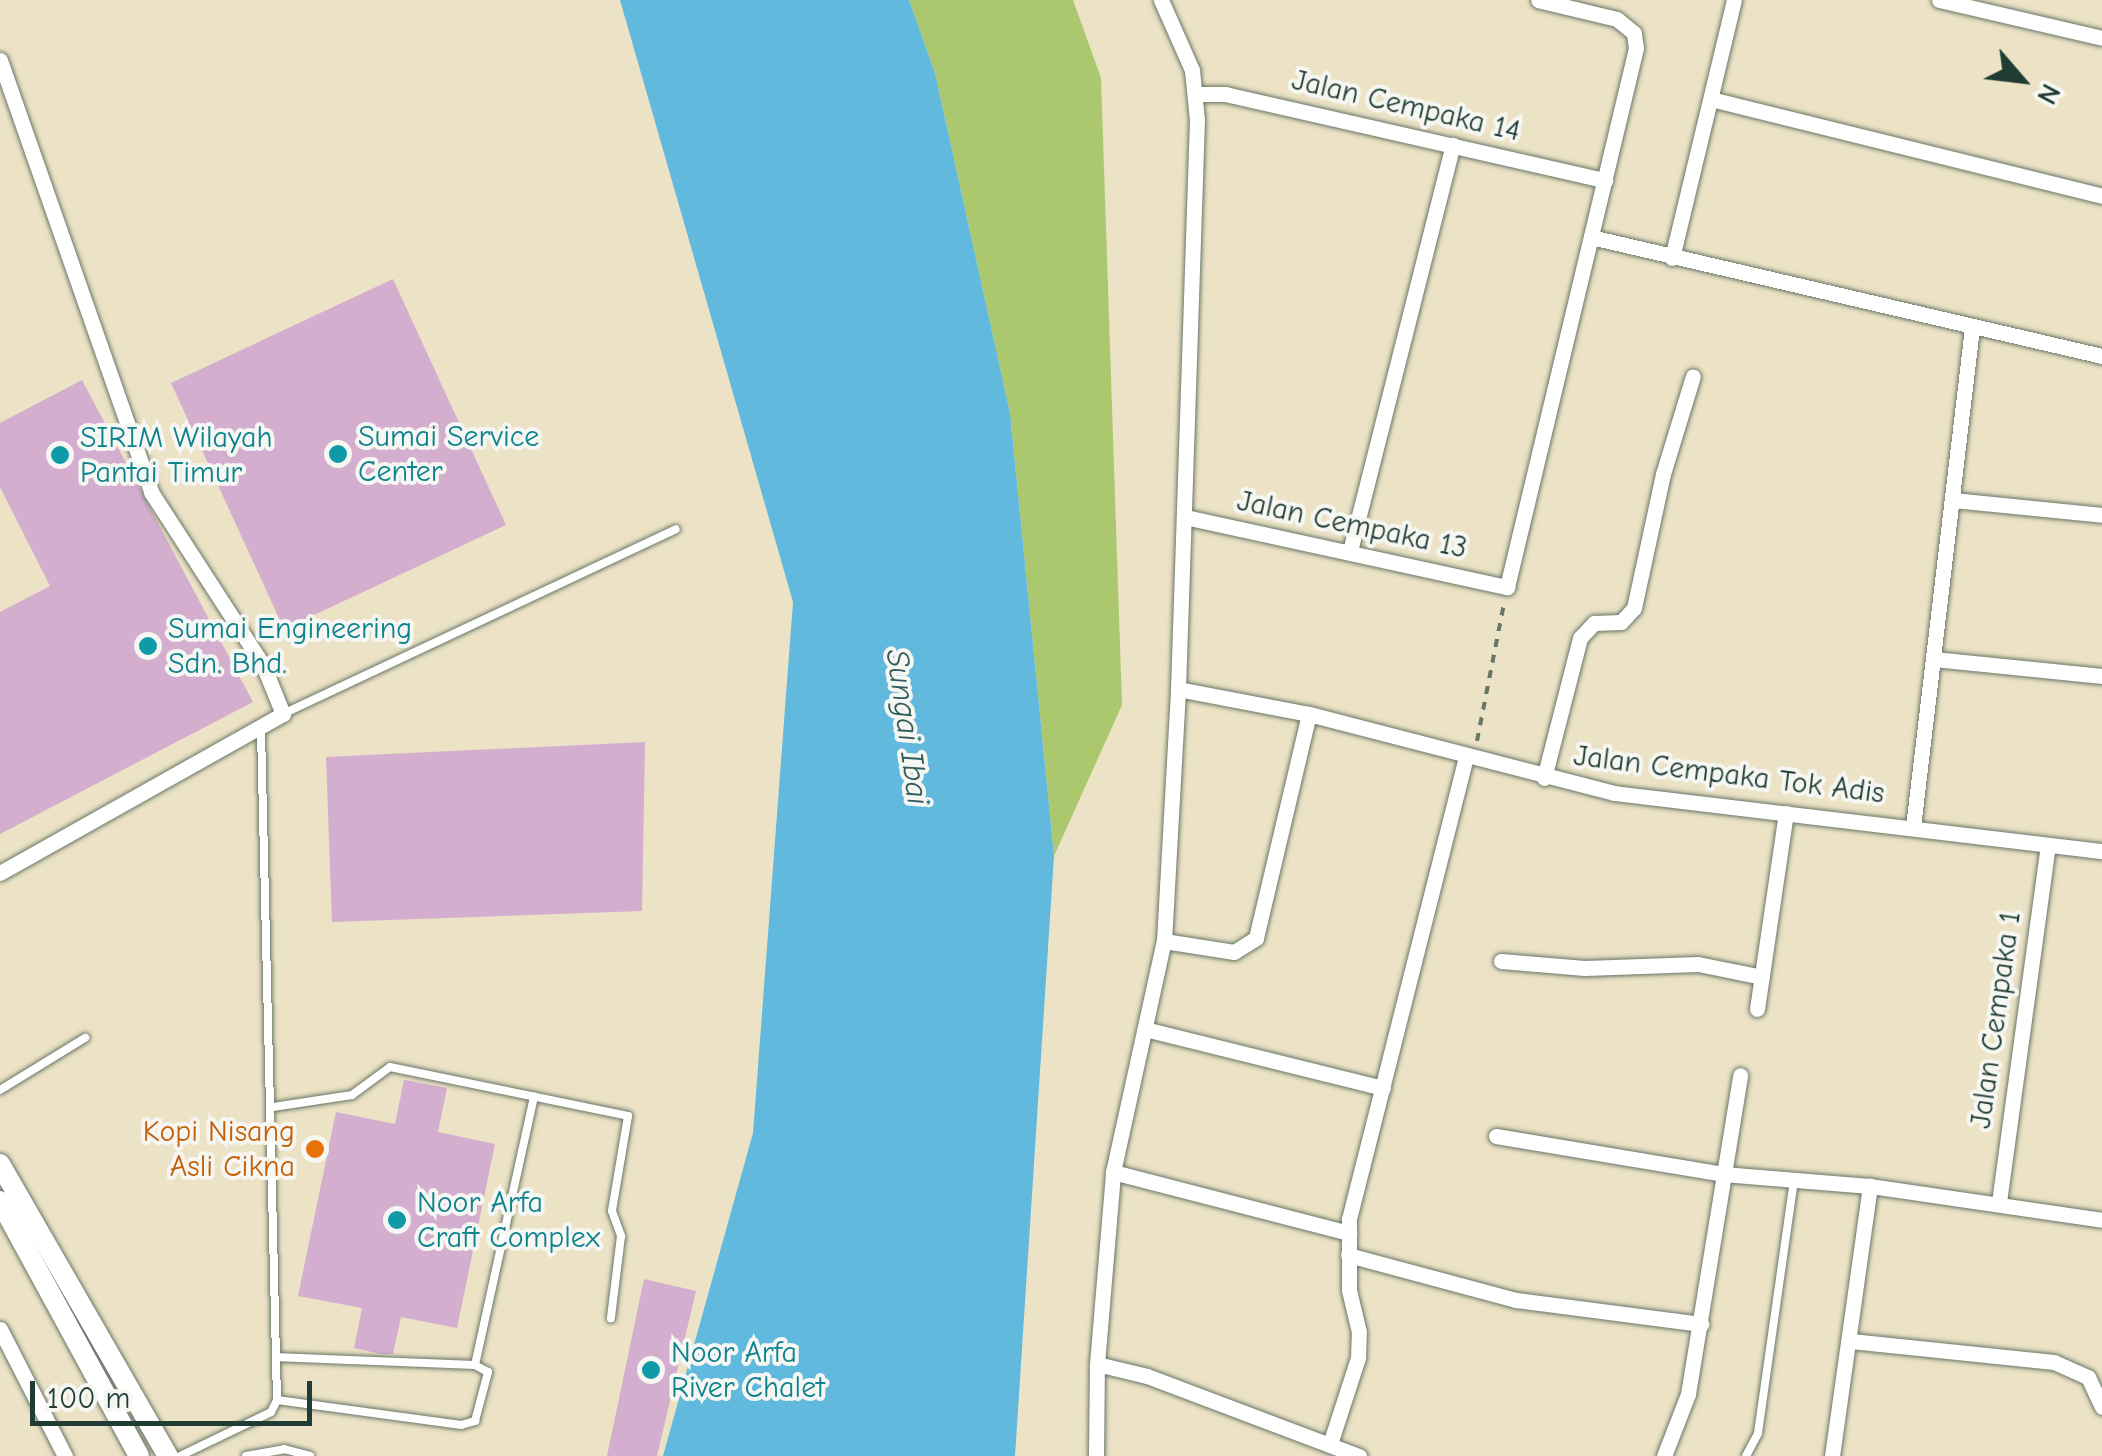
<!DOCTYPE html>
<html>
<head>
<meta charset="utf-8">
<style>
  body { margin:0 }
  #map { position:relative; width:2102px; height:1456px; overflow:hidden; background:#ece2c5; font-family:"Comic Neue",sans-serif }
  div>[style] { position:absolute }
  .green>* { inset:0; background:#acc86f }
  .water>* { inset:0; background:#61b9de }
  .building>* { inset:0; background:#d3aece }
  .path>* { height:4px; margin-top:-2px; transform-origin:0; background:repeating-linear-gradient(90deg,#677767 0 8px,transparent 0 16px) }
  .roads { filter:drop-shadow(0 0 2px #677767) drop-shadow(0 0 2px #677767) }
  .service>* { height:8px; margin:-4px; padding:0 4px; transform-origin:4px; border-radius:4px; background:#fff }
  .minor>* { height:15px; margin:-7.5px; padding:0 7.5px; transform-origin:7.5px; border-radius:7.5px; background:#fff }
  .tertiary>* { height:20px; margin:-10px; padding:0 10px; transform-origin:10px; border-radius:10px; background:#fff }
  .dots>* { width:28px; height:28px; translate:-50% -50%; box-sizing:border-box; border:5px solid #f6f6f2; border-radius:50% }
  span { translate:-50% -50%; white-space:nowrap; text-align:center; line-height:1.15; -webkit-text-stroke:8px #f6f6f2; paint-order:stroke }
  .street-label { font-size:30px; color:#1f3d34 }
  .culture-label { font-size:30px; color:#0d838f }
  .left { translate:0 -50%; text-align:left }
  .food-label { font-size:30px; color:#c56008 }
  .right { translate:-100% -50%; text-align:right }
  .water-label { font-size:32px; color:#305c5e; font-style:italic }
  .north { position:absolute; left:1972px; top:30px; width:100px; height:100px; -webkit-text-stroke:8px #f6f6f2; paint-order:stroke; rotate:118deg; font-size:28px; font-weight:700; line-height:40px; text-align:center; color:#1f3d34 }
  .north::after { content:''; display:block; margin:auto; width:35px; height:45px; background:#1f3d34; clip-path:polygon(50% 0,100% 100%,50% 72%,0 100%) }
  .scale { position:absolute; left:30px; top:1381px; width:282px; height:45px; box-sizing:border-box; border:5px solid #1f3d34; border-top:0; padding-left:12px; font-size:30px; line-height:35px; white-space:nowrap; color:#1f3d34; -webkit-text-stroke:8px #f6f6f2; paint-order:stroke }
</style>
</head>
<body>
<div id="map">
  <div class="green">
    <i style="clip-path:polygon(909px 0,1073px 0,1101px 78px,1122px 705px,1054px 856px,1010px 413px,935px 73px)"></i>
  </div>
  <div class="water">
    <i style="clip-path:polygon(620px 0,909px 0,935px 73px,1010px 413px,1054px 856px,1015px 1456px,663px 1456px,753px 1133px,793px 602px)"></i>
  </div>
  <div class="building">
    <i style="clip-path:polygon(393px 279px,506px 525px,284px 629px,171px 383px)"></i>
    <i style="clip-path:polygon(82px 380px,253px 702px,0 834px,0 612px,50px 586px,0 487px,0 423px)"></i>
    <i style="clip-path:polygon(645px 742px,642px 911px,332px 922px,326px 757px)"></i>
    <i style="clip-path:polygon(404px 1080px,447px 1088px,438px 1132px,495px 1144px,457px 1328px,401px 1317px,393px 1354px,381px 1354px,354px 1348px,362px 1308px,298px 1296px,336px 1112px,395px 1124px)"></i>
    <i style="clip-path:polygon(644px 1279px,696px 1291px,657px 1456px,607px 1456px)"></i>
  </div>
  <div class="path">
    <i style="left:1477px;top:741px;width:141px;rotate:-78.9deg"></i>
  </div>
  <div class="roads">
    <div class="service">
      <i style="left:283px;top:714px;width:434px;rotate:-25.2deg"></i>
      <i style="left:0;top:1090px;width:100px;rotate:-31.5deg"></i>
      <i style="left:273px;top:1107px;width:80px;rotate:-8.6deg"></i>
      <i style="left:352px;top:1095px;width:47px;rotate:-36.4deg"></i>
      <i style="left:390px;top:1067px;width:243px;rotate:11.6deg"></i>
      <i style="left:628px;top:1116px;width:96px;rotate:99.6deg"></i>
      <i style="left:612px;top:1211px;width:27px;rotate:70deg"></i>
      <i style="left:621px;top:1236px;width:83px;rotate:97deg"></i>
      <i style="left:475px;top:1365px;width:275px;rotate:-77.6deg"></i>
      <i style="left:277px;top:1400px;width:186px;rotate:7.7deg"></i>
      <i style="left:461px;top:1425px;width:15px;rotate:-16deg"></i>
      <i style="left:475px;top:1421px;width:51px;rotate:-75.1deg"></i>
      <i style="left:488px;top:1372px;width:15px;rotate:-152deg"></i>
      <i style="left:475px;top:1365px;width:195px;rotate:-177.7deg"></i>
      <i style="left:180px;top:1456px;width:101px;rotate:-25.8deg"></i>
      <i style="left:271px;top:1412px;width:13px;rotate:-63deg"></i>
      <i style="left:277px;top:1400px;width:671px;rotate:-91.37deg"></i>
      <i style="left:246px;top:1456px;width:39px;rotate:-10deg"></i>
      <i style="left:284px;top:1449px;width:27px;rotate:15deg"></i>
      <i style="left:1746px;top:1456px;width:26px;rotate:-62deg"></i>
      <i style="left:1758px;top:1433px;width:255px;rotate:-81.9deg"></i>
    </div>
    <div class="minor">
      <i style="left:1939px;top:0;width:167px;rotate:13.1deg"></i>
      <i style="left:0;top:60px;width:458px;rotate:70.7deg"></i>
      <i style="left:151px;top:492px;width:206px;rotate:57.1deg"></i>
      <i style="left:263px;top:665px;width:53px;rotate:67.8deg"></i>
      <i style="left:283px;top:714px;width:325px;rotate:150.7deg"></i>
      <i style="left:1195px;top:94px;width:30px"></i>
      <i style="left:1225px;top:94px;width:390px;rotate:12.8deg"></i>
      <i style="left:1711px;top:99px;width:403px;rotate:13.9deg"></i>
      <i style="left:1591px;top:237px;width:525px;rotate:13.11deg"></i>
      <i style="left:1672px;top:258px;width:265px;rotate:-76.5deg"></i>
      <i style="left:1953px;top:500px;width:150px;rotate:5.7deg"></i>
      <i style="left:1185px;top:517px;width:330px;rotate:12.3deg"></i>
      <i style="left:1507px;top:587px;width:554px;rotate:-76.54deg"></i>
      <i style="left:1636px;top:48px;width:15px;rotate:-98deg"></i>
      <i style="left:1634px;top:33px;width:22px;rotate:-141deg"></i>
      <i style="left:1617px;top:19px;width:81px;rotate:-166.5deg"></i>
      <i style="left:1350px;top:551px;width:419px;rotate:-75.8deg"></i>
      <i style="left:1934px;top:659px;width:169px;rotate:5.8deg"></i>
      <i style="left:1178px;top:689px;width:133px;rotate:10.8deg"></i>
      <i style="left:1309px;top:714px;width:315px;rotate:14.5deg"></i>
      <i style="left:1614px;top:793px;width:491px;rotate:6.8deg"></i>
      <i style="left:1544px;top:778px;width:145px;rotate:-75.6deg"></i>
      <i style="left:1580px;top:638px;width:21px;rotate:-47deg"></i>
      <i style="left:1594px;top:623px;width:27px;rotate:-2deg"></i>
      <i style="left:1621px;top:622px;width:19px;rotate:-47deg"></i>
      <i style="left:1634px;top:608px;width:137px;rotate:-77.8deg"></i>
      <i style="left:1663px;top:474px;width:102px;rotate:-73deg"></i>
      <i style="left:1913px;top:827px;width:502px;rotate:-83.26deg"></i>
      <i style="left:1164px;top:941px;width:71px;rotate:8.9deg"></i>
      <i style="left:1234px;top:952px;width:26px;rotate:-32deg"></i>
      <i style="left:1256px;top:938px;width:230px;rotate:-76.7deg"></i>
      <i style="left:1501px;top:961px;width:84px;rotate:4.8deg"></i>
      <i style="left:1585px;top:968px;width:113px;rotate:-2deg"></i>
      <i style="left:1698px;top:964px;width:65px;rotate:11.5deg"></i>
      <i style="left:1757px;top:1009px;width:198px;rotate:-81.6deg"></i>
      <i style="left:1145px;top:1029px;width:245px;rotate:13.9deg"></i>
      <i style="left:1496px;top:1136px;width:230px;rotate:9.5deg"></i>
      <i style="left:1723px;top:1174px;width:147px;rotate:4.7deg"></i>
      <i style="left:1870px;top:1186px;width:234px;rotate:8.3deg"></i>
      <i style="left:1113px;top:1172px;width:244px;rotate:14.5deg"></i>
      <i style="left:1999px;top:1202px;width:360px;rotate:-82.2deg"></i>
      <i style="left:1348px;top:1255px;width:174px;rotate:15deg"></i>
      <i style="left:1516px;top:1300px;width:187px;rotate:7.4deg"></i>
      <i style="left:0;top:1329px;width:143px;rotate:62.9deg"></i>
      <i style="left:1851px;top:1341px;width:204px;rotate:5.9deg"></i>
      <i style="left:2054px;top:1362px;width:37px;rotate:24deg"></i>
      <i style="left:2088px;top:1377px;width:33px;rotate:65deg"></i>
      <i style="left:1097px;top:1364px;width:51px;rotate:13.5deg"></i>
      <i style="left:1147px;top:1376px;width:227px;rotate:20.7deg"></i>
      <i style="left:1330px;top:1444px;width:90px;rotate:-72deg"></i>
      <i style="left:1358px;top:1358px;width:26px;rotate:-88deg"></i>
      <i style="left:1359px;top:1332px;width:43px;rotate:-103.4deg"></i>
      <i style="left:1349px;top:1290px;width:71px;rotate:-90deg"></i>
      <i style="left:1349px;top:1219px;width:477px;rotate:-75.8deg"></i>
      <i style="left:1096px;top:1456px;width:92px;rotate:-89.4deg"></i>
      <i style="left:1097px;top:1364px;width:193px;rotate:-85.2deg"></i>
      <i style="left:1113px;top:1172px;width:237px;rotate:-77.6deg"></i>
      <i style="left:1164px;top:941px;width:252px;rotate:-86.8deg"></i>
      <i style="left:1178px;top:689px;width:569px;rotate:-88.09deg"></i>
      <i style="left:1197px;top:120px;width:50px;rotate:-95.7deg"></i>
      <i style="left:1192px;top:70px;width:77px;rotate:-113.9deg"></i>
      <i style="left:1664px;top:1456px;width:66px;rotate:-68.8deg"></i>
      <i style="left:1688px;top:1394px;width:323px;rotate:-80.7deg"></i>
      <i style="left:1832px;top:1456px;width:273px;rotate:-82deg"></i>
    </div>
    <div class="tertiary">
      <i style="left:0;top:1164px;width:337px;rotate:60.1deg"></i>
      <i style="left:0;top:1201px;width:290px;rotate:61.4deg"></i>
    </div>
  </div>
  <div class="dots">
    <i style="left:338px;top:454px;background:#0f9aa8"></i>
    <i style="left:60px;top:455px;background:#0f9aa8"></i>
    <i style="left:148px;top:646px;background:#0f9aa8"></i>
    <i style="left:315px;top:1149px;background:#e8710a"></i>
    <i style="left:397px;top:1220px;background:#0f9aa8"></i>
    <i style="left:651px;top:1370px;background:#0f9aa8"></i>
  </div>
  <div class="street-label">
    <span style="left:1406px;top:106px;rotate:13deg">Jalan Cempaka 14</span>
    <span style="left:1352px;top:525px;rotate:12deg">Jalan Cempaka 13</span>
    <span style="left:1729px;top:775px;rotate:7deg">Jalan Cempaka Tok Adis</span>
    <span style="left:1996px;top:1020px;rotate:-82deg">Jalan Cempaka 1</span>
  </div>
  <div class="culture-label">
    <span class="left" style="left:358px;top:454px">Sumai Service<br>Center</span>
    <span class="left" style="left:80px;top:455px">SIRIM Wilayah<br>Pantai Timur</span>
    <span class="left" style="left:168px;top:646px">Sumai Engineering<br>Sdn. Bhd.</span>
    <span class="left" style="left:417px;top:1220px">Noor Arfa<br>Craft Complex</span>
    <span class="left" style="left:671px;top:1370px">Noor Arfa<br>River Chalet</span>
  </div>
  <div class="food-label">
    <span class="right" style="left:295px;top:1149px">Kopi Nisang<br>Asli Cikna</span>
  </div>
  <div class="water-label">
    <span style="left:907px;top:727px;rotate:82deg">Sungai Ibai</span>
  </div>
  <div class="north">N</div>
  <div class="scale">100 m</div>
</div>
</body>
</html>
